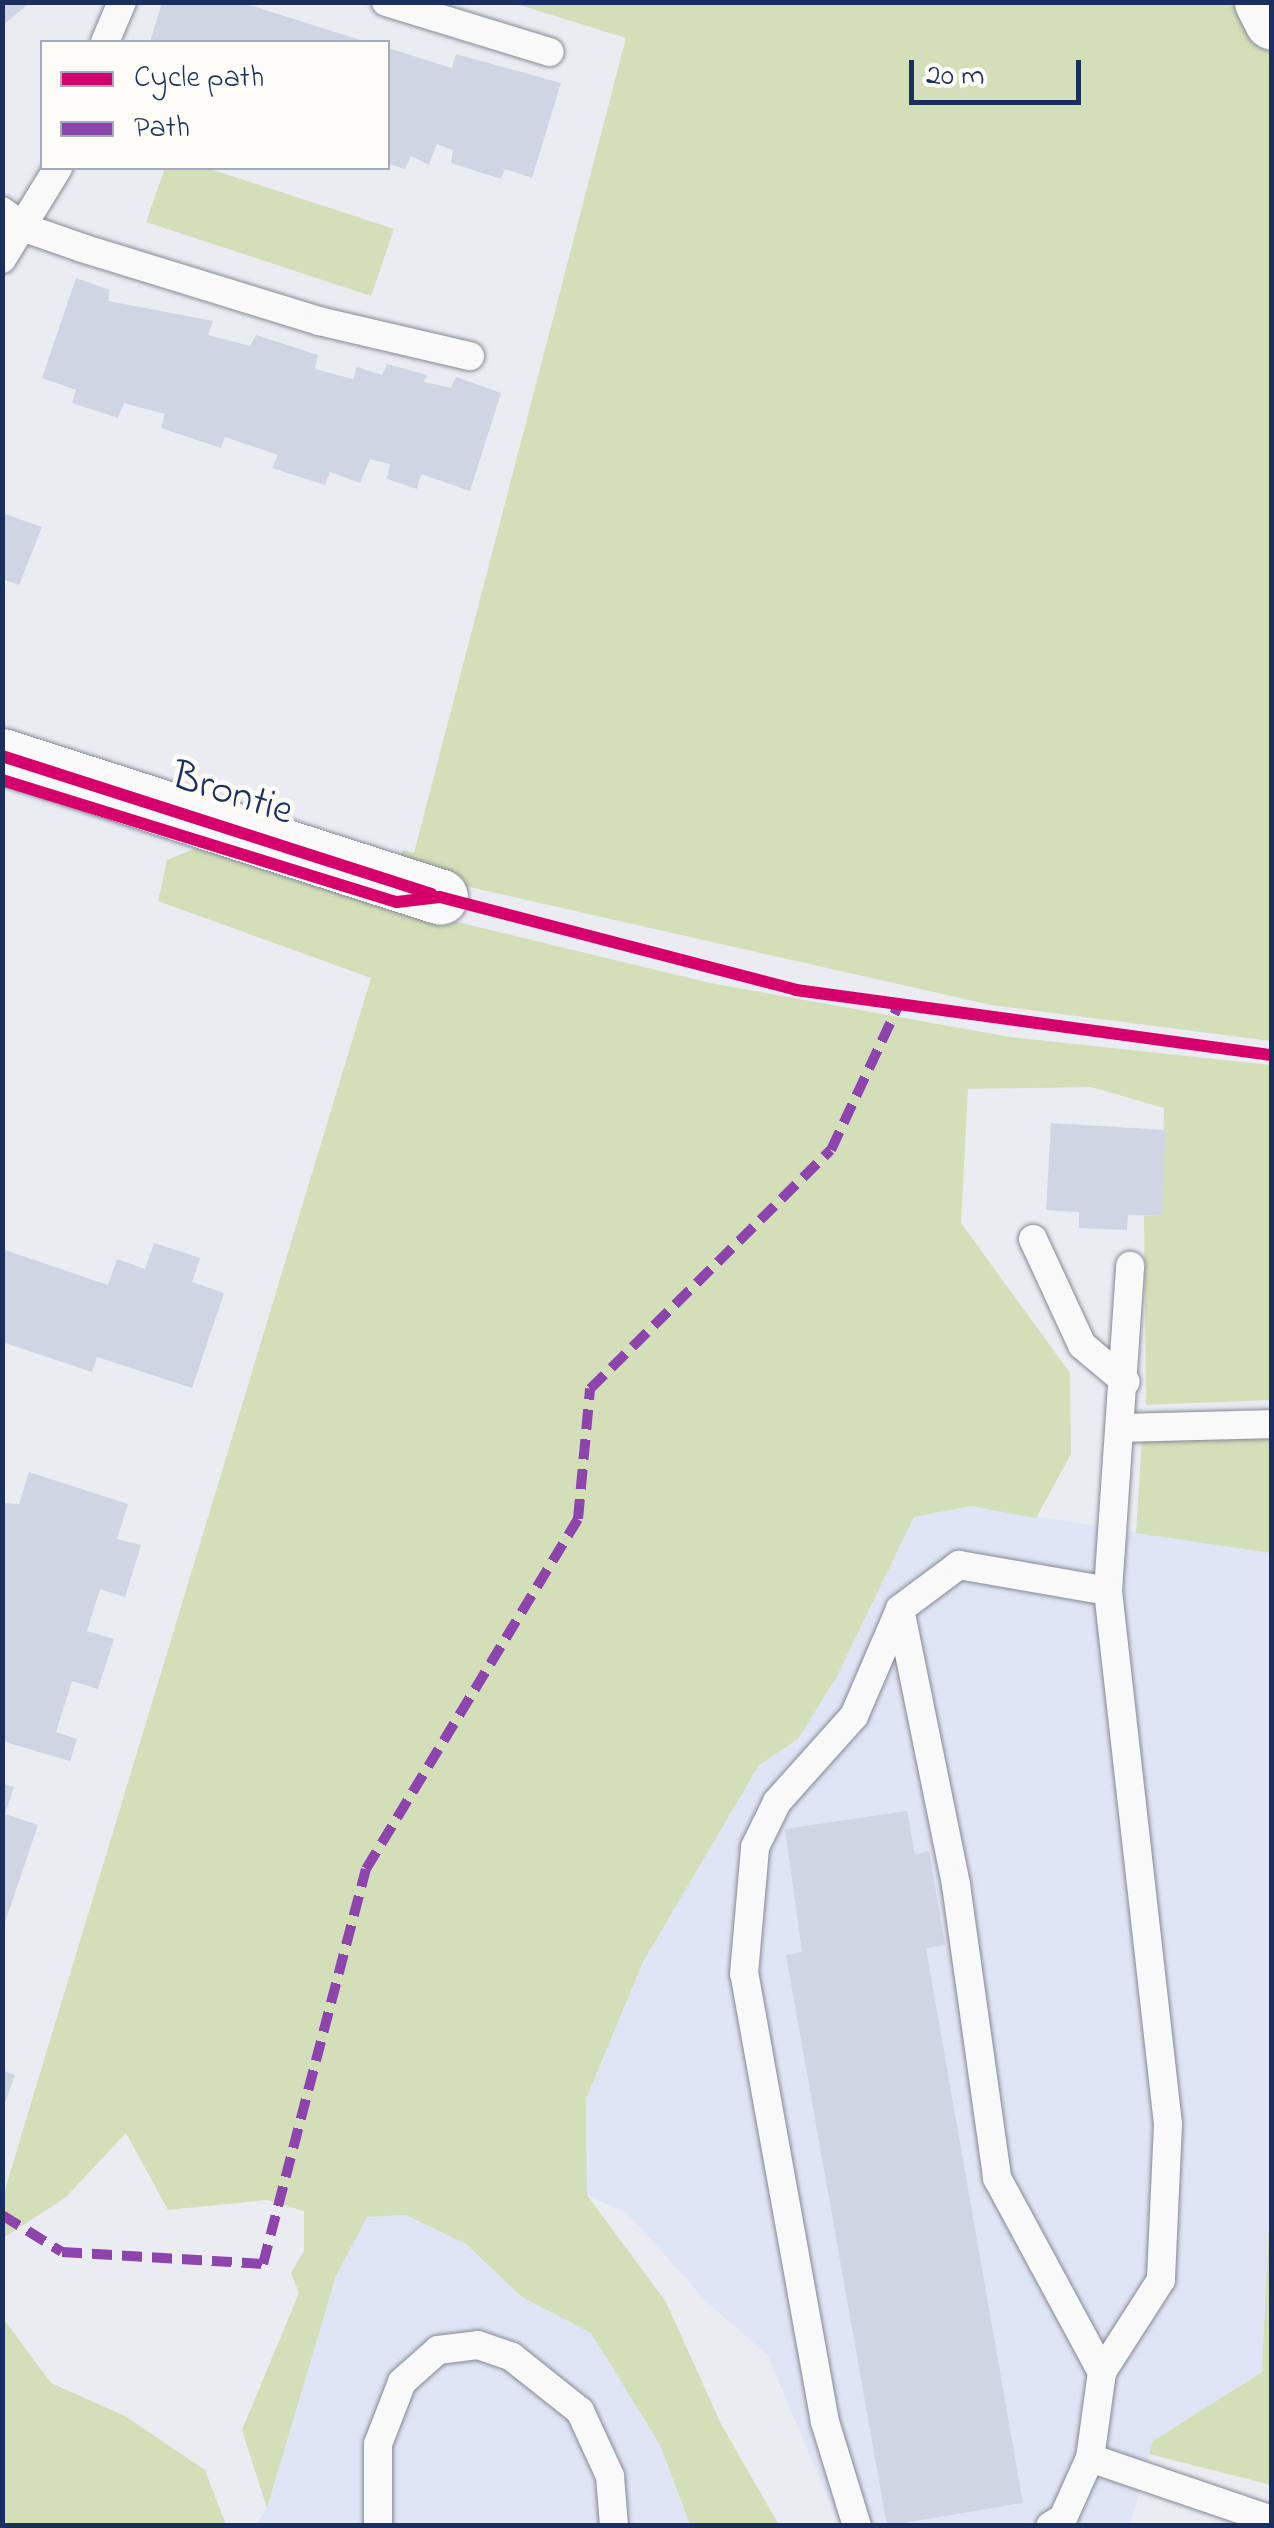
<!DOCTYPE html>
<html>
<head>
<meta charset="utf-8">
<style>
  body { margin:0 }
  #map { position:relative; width:1274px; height:2528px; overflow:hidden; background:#eaecf2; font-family:"Indie Flower",sans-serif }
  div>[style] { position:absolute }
  .built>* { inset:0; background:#dfe5f4 }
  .green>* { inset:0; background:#d3dfb9 }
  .building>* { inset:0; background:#cfd5e2 }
  .roads { filter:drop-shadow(0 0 2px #848994) drop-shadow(0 0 2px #848994) }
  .service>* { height:28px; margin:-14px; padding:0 14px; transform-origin:14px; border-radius:14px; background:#f8f9f8 }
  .minor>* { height:55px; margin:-27.5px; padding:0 27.5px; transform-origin:27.5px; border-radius:27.5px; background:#f8f9f8 }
  .quiet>* { height:10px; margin-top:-5px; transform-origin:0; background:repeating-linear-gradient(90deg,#8e44ad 0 20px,transparent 0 30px) }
  .cycleway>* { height:12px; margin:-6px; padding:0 6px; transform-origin:6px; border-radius:6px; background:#d6006c }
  span { translate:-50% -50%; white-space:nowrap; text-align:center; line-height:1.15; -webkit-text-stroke:9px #fdfcf7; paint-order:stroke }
  .street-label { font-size:42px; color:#1b2f5e }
  .frame { position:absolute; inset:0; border:5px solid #1b2f5e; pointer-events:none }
  .legend { position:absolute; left:40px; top:40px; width:350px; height:130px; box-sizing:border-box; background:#fdfcf7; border:2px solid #a3aaba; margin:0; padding:12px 18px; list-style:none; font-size:30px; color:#1b2f5e }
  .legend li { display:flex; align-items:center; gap:20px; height:50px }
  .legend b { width:50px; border:2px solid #a3aaba }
  .scale { position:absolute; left:909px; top:60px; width:172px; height:45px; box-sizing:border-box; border:5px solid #1b2f5e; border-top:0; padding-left:12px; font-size:30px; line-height:35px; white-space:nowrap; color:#1b2f5e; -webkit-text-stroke:8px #fdfcf7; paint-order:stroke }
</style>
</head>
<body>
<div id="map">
  <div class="built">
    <i style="clip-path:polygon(971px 1506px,1271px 1553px,1272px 2181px,1262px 2372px,1153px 2441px,1130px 2525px,839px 2525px,768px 2356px,706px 2301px,627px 2213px,587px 2195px,586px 2099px,643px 1962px,759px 1765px,798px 1739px,836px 1678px,914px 1517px)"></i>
    <i style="clip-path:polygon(407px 2215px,466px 2244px,522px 2297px,591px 2333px,660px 2445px,690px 2525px,255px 2526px,267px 2508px,336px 2276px,367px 2217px)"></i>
  </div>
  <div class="green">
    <i style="clip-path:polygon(513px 3px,1245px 3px,1272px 56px,1271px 1041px,991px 1005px,394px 870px,403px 850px,414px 853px,626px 38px)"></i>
    <i style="clip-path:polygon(165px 168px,207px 168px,394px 229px,371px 296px,146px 222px)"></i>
    <i style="clip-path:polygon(196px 848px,395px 907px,710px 983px,1010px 1037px,1271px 1065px,1271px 1400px,1146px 1405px,1144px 1216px,1162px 1216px,1164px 1108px,1091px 1087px,968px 1089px,961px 1223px,1070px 1373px,1071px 1454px,1036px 1518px,971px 1506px,914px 1517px,836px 1678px,798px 1739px,759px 1765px,643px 1962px,586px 2099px,587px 2195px,666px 2302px,721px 2424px,779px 2525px,690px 2525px,660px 2445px,591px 2333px,522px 2297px,466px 2244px,406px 2215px,367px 2217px,336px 2276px,267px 2508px,242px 2430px,299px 2293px,291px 2273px,304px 2251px,304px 2211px,267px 2200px,168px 2210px,126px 2133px,65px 2198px,3px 2238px,3px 2196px,371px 978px,158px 901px,167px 860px)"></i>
    <i style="clip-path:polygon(1221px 1434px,1271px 1440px,1271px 1553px,1136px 1533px,1142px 1439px)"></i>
    <i style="clip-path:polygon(1271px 2181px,1272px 2485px,1271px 2485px,1149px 2454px,1153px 2441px,1262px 2372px)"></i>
    <i style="clip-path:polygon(2px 2317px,51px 2383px,125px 2416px,205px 2470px,226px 2525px,3px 2525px)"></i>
  </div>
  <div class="building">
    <i style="clip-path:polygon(2px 2px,31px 2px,2px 26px)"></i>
    <i style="clip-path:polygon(162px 2px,240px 2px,367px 42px,150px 42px)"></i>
    <i style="clip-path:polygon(388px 48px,452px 68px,456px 54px,561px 83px,532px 178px,505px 169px,501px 179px,451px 163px,453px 150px,437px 144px,429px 165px,411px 156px,405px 169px,388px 164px)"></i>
    <i style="clip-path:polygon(76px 278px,110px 290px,108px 301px,213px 321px,208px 335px,250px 346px,256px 335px,318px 355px,315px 369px,353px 379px,357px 367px,382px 375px,387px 364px,427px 375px,424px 382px,451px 388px,456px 377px,501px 393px,470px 491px,421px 474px,417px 489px,387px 479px,390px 464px,370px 459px,360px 483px,330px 472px,325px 485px,272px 468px,278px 455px,225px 437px,221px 448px,161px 428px,165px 414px,124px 403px,118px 418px,72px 403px,76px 390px,42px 378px)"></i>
    <i style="clip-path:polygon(2px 513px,42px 527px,19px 585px,2px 579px)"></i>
    <i style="clip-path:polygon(1051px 1123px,1166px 1130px,1162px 1216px,1128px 1215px,1127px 1230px,1079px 1228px,1079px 1212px,1046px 1210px)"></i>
    <i style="clip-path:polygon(154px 1243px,200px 1258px,192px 1282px,224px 1293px,192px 1388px,97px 1357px,92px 1372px,2px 1342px,2px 1249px,108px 1285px,117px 1259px,145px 1269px)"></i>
    <i style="clip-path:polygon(29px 1472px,128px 1504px,117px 1539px,141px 1545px,125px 1597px,100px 1589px,87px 1631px,114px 1639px,98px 1689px,72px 1681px,56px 1732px,77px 1739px,70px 1761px,2px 1741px,2px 1503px,19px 1504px)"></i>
    <i style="clip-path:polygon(2px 1783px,14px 1787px,5px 1814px,38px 1825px,3px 1928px)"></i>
    <i style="clip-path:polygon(907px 1811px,915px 1855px,929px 1851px,945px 1945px,926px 1948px,1023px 2503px,887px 2526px,786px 1955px,802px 1952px,785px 1829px)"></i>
    <i style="clip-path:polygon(2px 2070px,15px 2075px,3px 2109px,2px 2109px)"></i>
  </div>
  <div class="roads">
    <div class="service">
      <i style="left:386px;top:2px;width:171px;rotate:17deg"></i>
      <i style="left:105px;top:42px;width:43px;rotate:-67deg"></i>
      <i style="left:2px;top:211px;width:29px;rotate:36deg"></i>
      <i style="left:25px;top:228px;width:60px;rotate:19.3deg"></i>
      <i style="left:82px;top:248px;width:248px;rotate:17.1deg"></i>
      <i style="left:319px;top:321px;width:155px;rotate:13.1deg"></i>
      <i style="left:2px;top:259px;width:107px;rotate:-58.4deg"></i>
      <i style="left:1033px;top:1239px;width:117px;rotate:65.2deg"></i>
      <i style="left:1082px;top:1345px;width:57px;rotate:40.1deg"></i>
      <i style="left:1124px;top:1428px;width:148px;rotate:-1.5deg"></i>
      <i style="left:1108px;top:1591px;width:326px;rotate:-86.1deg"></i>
      <i style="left:900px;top:1609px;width:282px;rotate:78.5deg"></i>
      <i style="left:956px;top:1885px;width:296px;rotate:82deg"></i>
      <i style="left:997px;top:2178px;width:221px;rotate:61.6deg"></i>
      <i style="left:1090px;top:2458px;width:192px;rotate:18.8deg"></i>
      <i style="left:378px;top:2526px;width:82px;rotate:-90deg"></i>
      <i style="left:378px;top:2444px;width:66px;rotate:-68.8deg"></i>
      <i style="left:402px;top:2382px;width:48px;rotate:-41.6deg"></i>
      <i style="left:438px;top:2350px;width:40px;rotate:-7.1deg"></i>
      <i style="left:478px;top:2345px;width:36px;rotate:19deg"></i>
      <i style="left:512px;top:2357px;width:87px;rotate:38.5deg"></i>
      <i style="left:580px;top:2411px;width:72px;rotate:65.2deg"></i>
      <i style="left:610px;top:2476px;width:50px;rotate:85.4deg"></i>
      <i style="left:857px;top:2526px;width:109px;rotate:-107.1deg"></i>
      <i style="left:825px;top:2422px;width:455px;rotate:-100.2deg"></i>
      <i style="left:744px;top:1974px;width:127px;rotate:-85deg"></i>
      <i style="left:755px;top:1847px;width:50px;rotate:-63.9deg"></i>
      <i style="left:777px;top:1802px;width:115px;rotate:-48.2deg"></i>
      <i style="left:854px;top:1716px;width:116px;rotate:-66.7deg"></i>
      <i style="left:900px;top:1609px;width:74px;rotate:-36.7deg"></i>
      <i style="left:959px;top:1565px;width:151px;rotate:9.9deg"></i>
      <i style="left:1108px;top:1591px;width:536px;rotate:83.58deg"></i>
      <i style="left:1168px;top:2124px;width:156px;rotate:92.6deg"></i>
      <i style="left:1161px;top:2280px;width:109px;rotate:122.7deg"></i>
      <i style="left:1102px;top:2372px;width:87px;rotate:97.9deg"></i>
      <i style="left:1090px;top:2458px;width:66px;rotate:114.2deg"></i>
      <i style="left:1063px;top:2518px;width:15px;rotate:148deg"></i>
    </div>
    <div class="minor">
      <i style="left:1262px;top:2px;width:22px;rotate:63deg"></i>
      <i style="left:2px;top:756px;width:460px;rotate:17.8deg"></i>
    </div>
  </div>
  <div class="quiet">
    <i style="left:2px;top:2215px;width:70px;rotate:31.7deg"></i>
    <i style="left:62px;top:2252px;width:201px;rotate:3.4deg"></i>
    <i style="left:263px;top:2264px;width:408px;rotate:-75.4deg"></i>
    <i style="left:366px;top:1869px;width:409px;rotate:-58.8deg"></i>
    <i style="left:578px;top:1519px;width:131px;rotate:-84.7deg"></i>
    <i style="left:590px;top:1389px;width:339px;rotate:-44.8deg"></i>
    <i style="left:831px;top:1150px;width:159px;rotate:-65deg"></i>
  </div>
  <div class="cycleway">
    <i style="left:2px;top:756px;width:451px;rotate:17.8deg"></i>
    <i style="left:2px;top:780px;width:413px;rotate:17.2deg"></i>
    <i style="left:397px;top:902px;width:43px;rotate:-6.6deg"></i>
    <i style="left:440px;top:897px;width:368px;rotate:14.6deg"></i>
    <i style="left:796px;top:990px;width:480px;rotate:7.8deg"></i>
  </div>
  <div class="street-label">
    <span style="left:232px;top:795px;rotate:18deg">Brontie</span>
  </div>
  <div class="frame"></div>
  <ul class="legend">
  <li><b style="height:12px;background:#d6006c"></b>Cycle path</li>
  <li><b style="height:12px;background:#8e44ad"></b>Path</li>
  </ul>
  <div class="scale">20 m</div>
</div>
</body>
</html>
